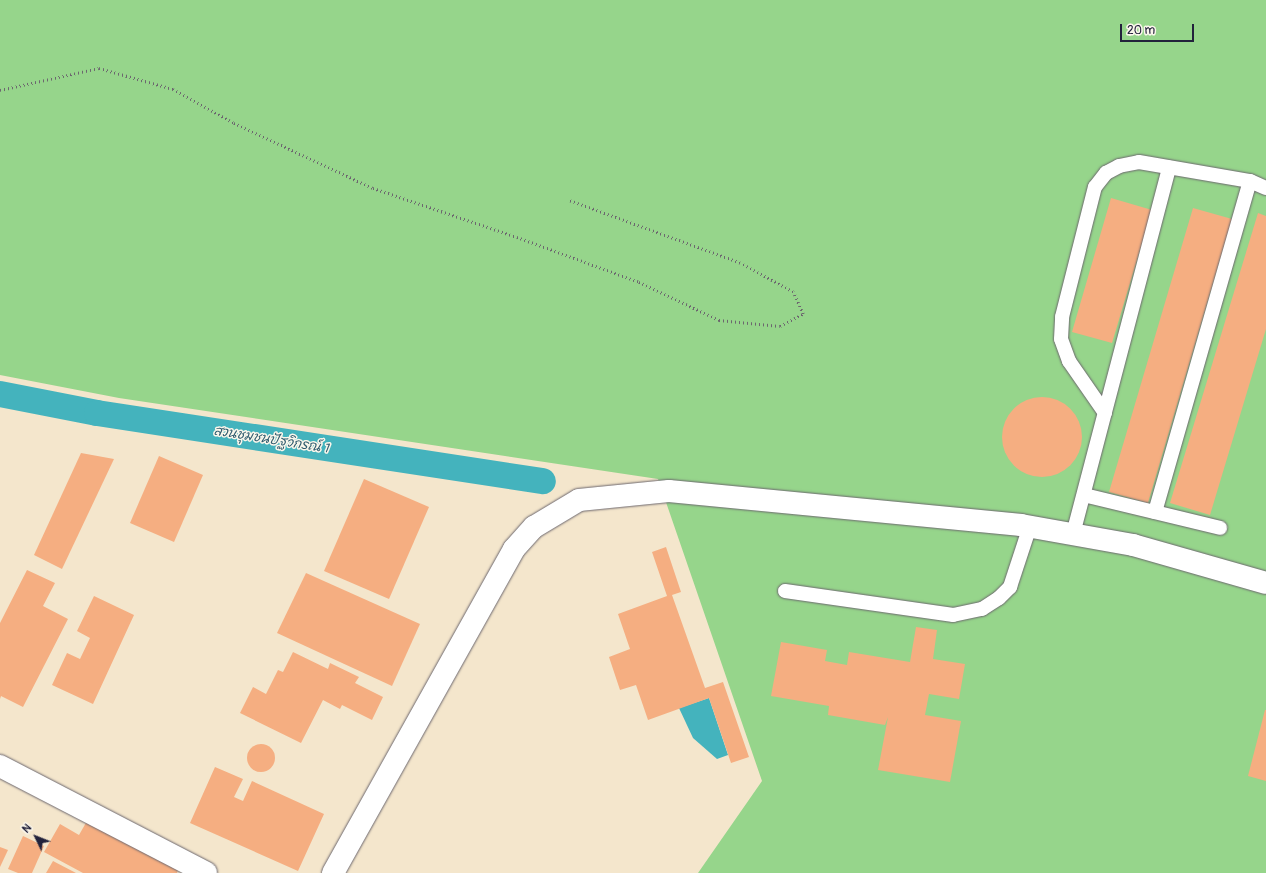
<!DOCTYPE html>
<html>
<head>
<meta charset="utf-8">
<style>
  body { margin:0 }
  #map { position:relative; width:1266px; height:873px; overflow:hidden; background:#f4e6cc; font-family:Pangolin,"Playpen Sans Thai",sans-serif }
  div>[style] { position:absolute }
  .green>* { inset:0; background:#96d58b }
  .water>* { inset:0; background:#44b3bd }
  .canal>* { height:26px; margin:-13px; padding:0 13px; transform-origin:13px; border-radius:13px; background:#44b3bd }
  .building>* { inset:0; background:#f5ae81 }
  .round { border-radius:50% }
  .path>* { height:2.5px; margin-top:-1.25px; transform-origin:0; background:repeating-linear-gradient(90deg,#6c676e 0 1px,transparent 0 4px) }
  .roads { filter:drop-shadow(0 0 1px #6c676e) drop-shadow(0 0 1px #6c676e) }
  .lane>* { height:14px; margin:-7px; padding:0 7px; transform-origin:7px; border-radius:7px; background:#fff }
  .street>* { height:22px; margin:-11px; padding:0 11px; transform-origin:11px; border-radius:11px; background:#fff }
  span { translate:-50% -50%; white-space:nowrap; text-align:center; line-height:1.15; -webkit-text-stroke:3px #fbf7ec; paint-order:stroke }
  .water-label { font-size:13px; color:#305c6f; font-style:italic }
  .north { position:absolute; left:16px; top:817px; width:40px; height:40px; -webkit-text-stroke:3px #fbf7ec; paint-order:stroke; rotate:313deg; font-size:11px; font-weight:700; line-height:16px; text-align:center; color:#22223b }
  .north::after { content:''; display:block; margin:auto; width:14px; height:18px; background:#22223b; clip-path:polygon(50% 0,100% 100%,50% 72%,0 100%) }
  .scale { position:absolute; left:1120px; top:24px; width:74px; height:18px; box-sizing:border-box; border:2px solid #22223b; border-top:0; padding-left:5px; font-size:12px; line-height:14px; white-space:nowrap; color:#22223b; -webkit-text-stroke:3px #fbf7ec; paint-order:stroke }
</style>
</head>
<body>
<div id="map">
  <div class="green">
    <i style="clip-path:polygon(0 0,1266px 0,1266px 873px,698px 873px,762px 781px,658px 479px,119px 398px,0 375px)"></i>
  </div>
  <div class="water">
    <i style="clip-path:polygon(709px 698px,728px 755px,717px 759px,693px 738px,679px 708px)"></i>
  </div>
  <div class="canal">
    <i style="left:0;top:394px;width:99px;rotate:11.1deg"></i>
    <i style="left:97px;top:413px;width:451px;rotate:8.7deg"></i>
  </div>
  <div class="building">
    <i style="clip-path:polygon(1111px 198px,1152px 210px,1112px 343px,1072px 332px)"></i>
    <i style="clip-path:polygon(1193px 208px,1232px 219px,1148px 503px,1109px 492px)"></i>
    <i style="clip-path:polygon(1258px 213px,1266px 216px,1266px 329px,1210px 515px,1170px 503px)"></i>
    <i class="round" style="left:1002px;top:397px;width:80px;height:80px"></i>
    <i style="clip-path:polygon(81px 453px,114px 459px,62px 569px,34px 555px)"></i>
    <i style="clip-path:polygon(159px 456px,203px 475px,174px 542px,130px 523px)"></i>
    <i style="clip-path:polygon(364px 479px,429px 507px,389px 599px,324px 571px)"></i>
    <i style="clip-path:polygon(666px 547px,681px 592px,672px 595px,705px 688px,723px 682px,749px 757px,731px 763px,709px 698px,648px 720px,636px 685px,620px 690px,609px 657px,630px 649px,618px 614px,667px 596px,652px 552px)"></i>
    <i style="clip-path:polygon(27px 570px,55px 583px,43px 606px,68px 619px,23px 707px,1px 696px,0 699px,0 623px)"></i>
    <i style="clip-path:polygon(306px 573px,420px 624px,392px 686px,277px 633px)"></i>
    <i style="clip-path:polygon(94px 596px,134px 615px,93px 704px,52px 685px,67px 653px,80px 659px,90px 638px,77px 631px)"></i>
    <i style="clip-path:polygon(916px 627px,937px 630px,933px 659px,965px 664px,959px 699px,929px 694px,925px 715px,961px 721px,950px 782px,878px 770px,888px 717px,885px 725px,828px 715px,829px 706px,771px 696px,781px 642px,827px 650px,825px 661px,847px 665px,849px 652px,910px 662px)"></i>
    <i style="clip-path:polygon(293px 652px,328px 669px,330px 663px,359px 677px,355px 683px,383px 697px,372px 720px,342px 705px,340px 709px,323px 700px,301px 743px,240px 713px,253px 687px,266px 694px,278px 670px,283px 672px)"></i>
    <i style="clip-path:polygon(1265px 710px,1266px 710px,1266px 781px,1248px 776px)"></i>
    <i class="round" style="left:247px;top:744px;width:28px;height:28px"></i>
    <i style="clip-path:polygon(215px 767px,243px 779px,234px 797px,243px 801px,252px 781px,324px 814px,298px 871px,190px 823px)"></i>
    <i style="clip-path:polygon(87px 821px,178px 870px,177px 873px,83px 873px,44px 852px,60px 824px,79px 835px)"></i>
    <i style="clip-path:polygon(23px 836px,44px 846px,32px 873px,18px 873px,8px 869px)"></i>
    <i style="clip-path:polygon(0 847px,8px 850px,0 867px)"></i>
    <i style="clip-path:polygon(53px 861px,76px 873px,46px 873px)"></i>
  </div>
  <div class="path">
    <i style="left:0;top:90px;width:101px;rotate:-12.5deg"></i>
    <i style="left:99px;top:68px;width:77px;rotate:15.8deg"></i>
    <i style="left:173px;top:89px;width:70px;rotate:29.1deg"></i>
    <i style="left:234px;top:123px;width:153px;rotate:25.1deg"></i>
    <i style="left:373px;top:188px;width:152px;rotate:18.8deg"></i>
    <i style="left:517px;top:237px;width:130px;rotate:20.2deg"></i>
    <i style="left:639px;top:282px;width:89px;rotate:25.4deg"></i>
    <i style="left:719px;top:320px;width:61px;rotate:5.6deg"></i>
    <i style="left:780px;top:326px;width:26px;rotate:-28deg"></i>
    <i style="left:803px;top:314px;width:24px;rotate:-114deg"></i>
    <i style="left:793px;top:292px;width:60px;rotate:-151.3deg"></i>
    <i style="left:740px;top:263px;width:183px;rotate:-159.9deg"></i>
  </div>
  <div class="roads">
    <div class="lane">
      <i style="left:1105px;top:413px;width:63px;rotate:-124.7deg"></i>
      <i style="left:1069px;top:361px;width:23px;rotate:-110deg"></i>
      <i style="left:1061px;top:339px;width:22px;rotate:-87deg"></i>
      <i style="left:1062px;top:317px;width:134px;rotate:-75.8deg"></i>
      <i style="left:1095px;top:187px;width:18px;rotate:-52deg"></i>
      <i style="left:1106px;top:173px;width:15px;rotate:-28deg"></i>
      <i style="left:1119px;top:166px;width:20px;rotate:-11deg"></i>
      <i style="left:1139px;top:162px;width:113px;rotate:9.7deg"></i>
      <i style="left:1250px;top:181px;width:17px;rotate:24deg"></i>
      <i style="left:1084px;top:495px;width:140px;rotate:13.6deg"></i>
      <i style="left:1155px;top:512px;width:344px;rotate:-74deg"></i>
      <i style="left:1073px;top:534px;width:379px;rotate:-75.3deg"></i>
      <i style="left:785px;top:591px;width:170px;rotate:8.1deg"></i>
      <i style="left:953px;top:615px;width:30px;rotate:-12deg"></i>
      <i style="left:982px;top:609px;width:20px;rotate:-33deg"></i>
      <i style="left:999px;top:598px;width:16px;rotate:-45deg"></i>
      <i style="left:1010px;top:587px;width:64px;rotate:-71.8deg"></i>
    </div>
    <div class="street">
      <i style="left:0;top:766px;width:232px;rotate:27.4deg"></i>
      <i style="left:333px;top:873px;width:371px;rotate:-60.8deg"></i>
      <i style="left:514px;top:549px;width:30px;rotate:-48deg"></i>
      <i style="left:534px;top:527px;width:52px;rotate:-31deg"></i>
      <i style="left:579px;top:500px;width:90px;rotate:-5.7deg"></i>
      <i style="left:669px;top:491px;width:354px;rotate:5.5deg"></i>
      <i style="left:1021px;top:525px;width:114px;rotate:10.1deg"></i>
      <i style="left:1133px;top:545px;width:138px;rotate:15.9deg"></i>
    </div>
  </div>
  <div class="water-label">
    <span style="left:271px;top:440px;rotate:9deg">สวนชุมชนปัฐวิกรณ์ 1</span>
  </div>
  <div class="north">N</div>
  <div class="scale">20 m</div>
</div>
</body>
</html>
